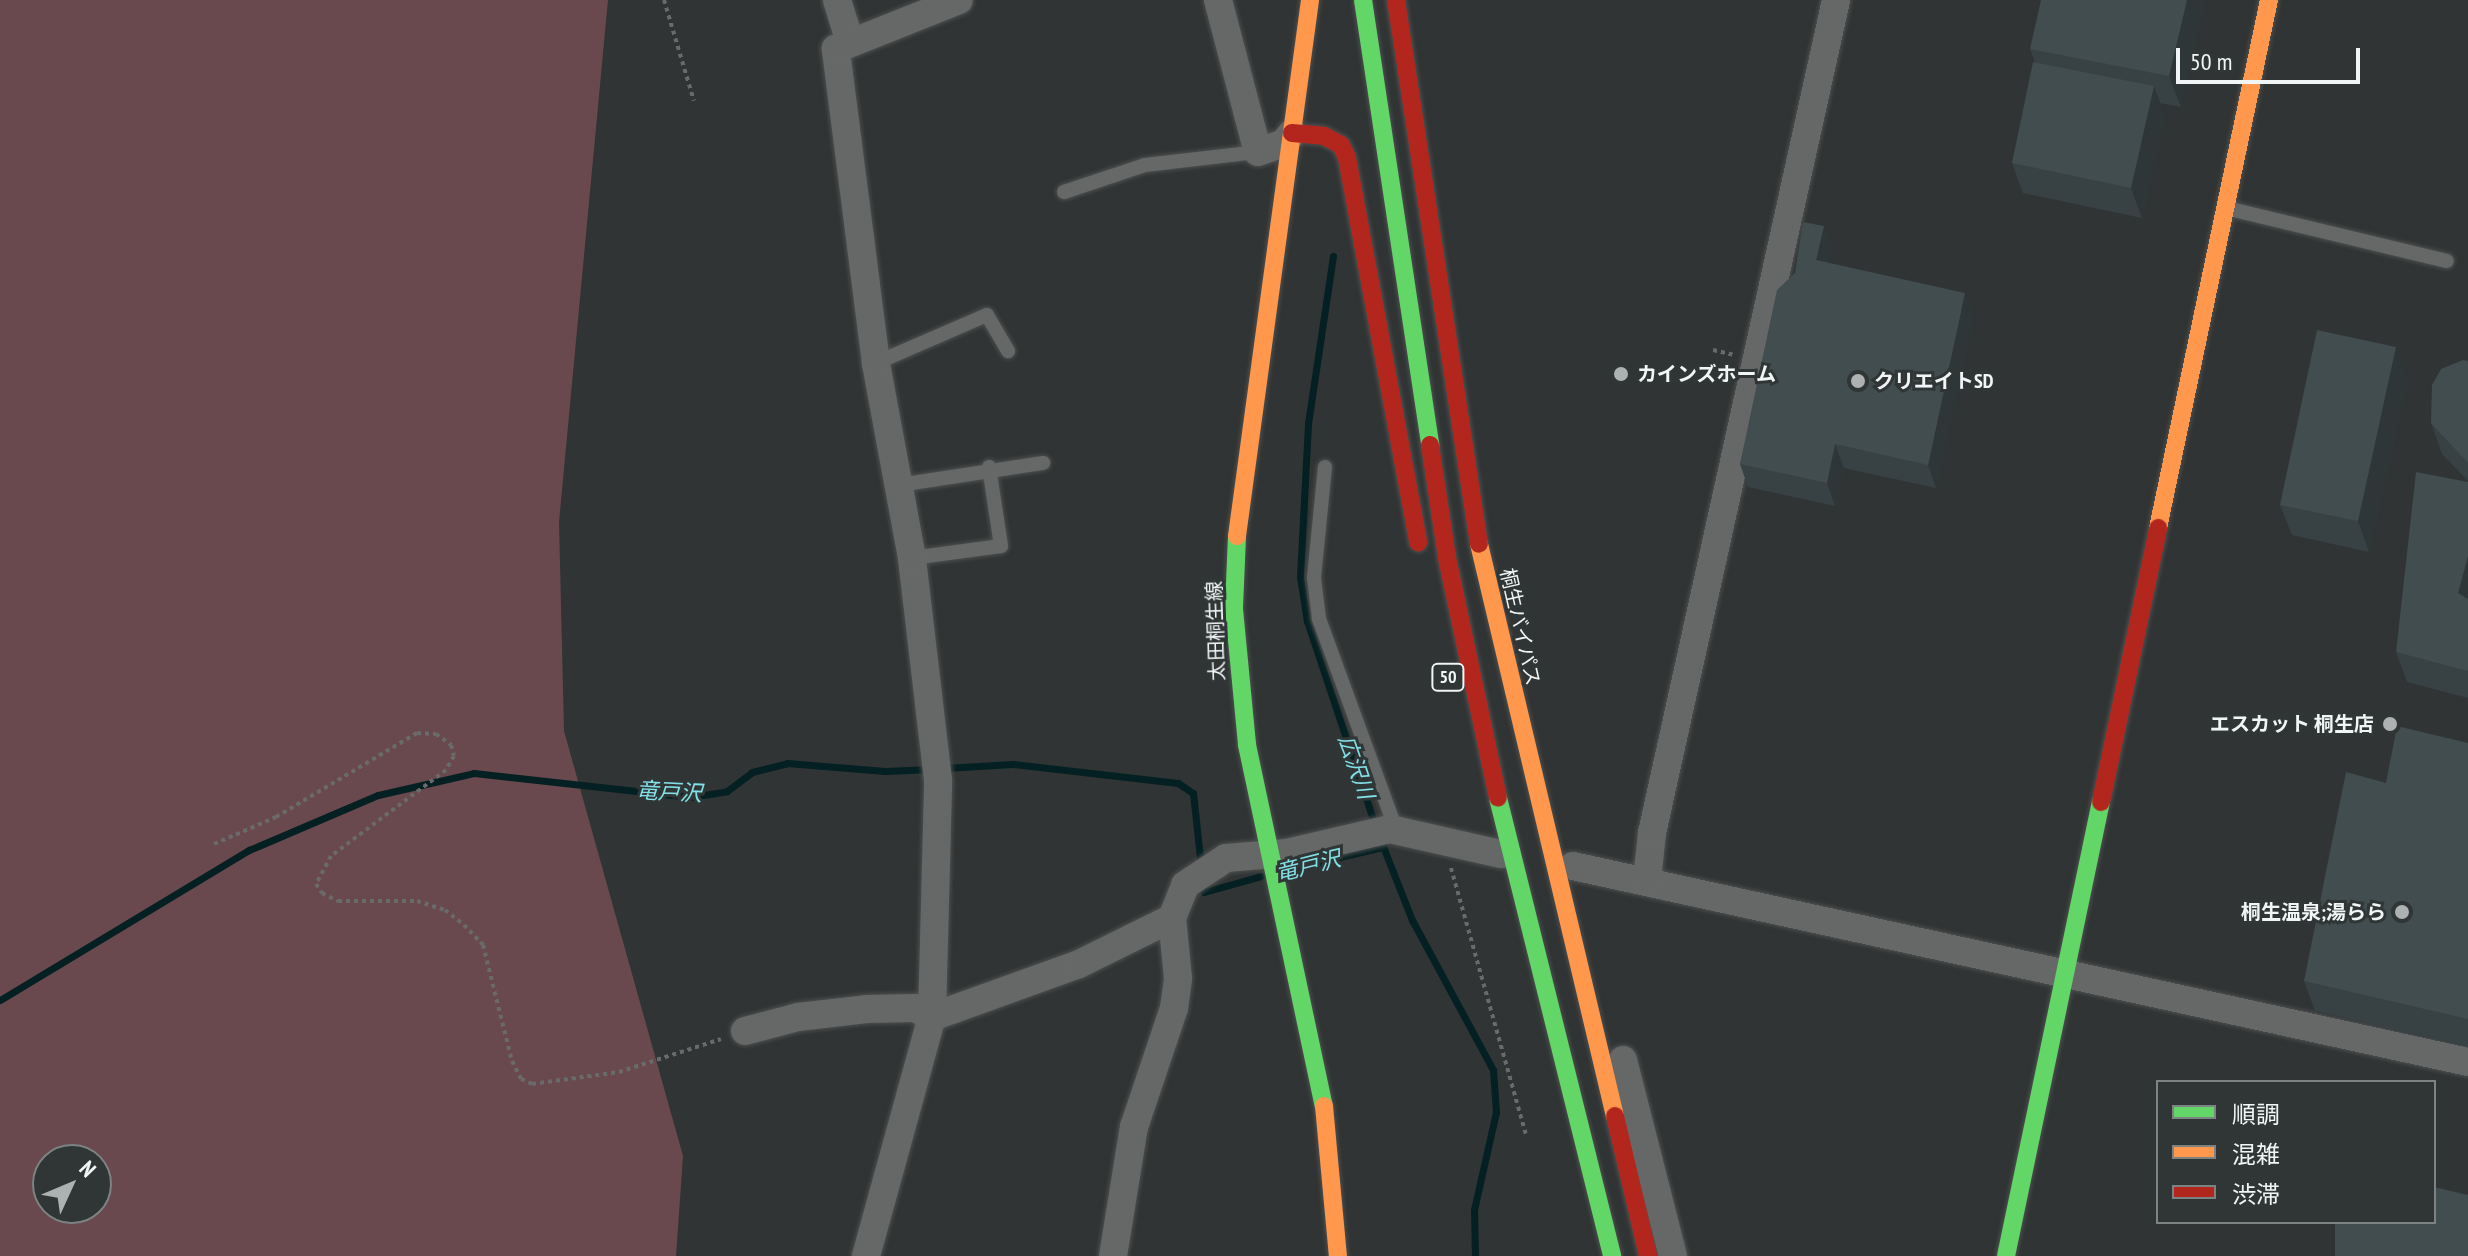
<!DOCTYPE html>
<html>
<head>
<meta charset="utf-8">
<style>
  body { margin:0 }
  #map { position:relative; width:2468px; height:1256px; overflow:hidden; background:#313434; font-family:"PT Sans Narrow","Noto Sans JP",sans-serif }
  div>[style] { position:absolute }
  .green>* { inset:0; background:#69494e }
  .stream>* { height:7px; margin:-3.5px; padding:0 3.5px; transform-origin:3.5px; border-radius:3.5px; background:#042022 }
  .path>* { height:4px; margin-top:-2px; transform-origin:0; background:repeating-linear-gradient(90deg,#696a6a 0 4px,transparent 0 8px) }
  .roads { filter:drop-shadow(0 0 2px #4d4f4f) drop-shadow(0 0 2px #4d4f4f) }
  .lane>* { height:14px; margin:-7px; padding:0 7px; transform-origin:7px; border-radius:7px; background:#666868 }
  .street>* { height:28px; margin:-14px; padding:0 14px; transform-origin:14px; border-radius:14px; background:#666868 }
  .fast>* { height:18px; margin:-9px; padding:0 9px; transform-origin:9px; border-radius:9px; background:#63d668 }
  .slow>* { height:18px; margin:-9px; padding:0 9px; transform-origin:9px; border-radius:9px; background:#ff974d }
  .jam>* { height:18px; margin:-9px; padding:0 9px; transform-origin:9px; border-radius:9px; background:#b3261e }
  .wall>* { inset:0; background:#384244 }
  .shaded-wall>* { inset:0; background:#2e3637 }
  .building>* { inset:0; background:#414d4f }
  .dots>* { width:22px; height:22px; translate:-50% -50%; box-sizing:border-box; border:4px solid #303535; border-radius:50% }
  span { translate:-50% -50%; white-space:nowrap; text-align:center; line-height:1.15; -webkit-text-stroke:6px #303535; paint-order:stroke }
  .shield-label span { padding:2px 6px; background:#303535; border:2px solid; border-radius:6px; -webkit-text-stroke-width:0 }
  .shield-label { font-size:18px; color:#f1f5f5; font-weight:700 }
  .poi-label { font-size:20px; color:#f1f5f5; font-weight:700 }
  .left { translate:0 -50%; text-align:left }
  .right { translate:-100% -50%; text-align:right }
  .street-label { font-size:20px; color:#f1f5f5 }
  .water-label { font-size:22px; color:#82e0e7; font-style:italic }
  .legend { position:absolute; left:2156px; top:1080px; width:280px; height:144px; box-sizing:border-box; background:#303535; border:2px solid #7d8282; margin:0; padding:10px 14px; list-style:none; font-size:24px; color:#f1f5f5 }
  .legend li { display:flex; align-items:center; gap:16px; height:40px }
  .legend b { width:40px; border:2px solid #7d8282 }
  .north { position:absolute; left:32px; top:1144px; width:80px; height:80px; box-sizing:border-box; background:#303535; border:2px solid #7d8282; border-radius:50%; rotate:46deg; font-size:22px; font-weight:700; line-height:32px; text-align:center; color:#f1f5f5 }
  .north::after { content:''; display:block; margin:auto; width:28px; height:36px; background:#aeb1b1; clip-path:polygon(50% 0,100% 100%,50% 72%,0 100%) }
  .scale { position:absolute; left:2176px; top:48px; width:184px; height:36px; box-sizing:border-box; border:4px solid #f1f5f5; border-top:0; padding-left:10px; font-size:24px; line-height:28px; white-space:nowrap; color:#f1f5f5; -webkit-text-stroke:6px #303535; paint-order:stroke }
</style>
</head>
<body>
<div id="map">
  <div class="green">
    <i style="clip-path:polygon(evenodd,0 0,608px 0,559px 522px,564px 731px,683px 1156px,676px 1256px,0 1256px,0 0,48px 1160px,96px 1160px,96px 1208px,48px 1208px,48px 1160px)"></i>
  </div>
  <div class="stream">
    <i style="left:1333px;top:256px;width:170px;rotate:98.5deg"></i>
    <i style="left:1308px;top:424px;width:153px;rotate:93deg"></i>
    <i style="left:1300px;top:577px;width:45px;rotate:81deg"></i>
    <i style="left:1307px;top:621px;width:215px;rotate:71.6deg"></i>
    <i style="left:944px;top:768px;width:69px;rotate:-3.3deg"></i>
    <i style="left:1013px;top:764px;width:166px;rotate:6.6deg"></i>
    <i style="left:1178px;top:783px;width:18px;rotate:34deg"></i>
    <i style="left:1193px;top:793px;width:74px;rotate:83.8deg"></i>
    <i style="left:1382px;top:844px;width:82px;rotate:68.5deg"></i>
    <i style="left:1412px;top:920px;width:170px;rotate:61.6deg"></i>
    <i style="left:1493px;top:1070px;width:42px;rotate:85.9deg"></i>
    <i style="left:1496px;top:1112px;width:100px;rotate:102.7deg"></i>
    <i style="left:1474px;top:1210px;width:46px;rotate:88.8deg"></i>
    <i style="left:1284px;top:870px;width:102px;rotate:-13.1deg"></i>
    <i style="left:1203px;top:883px;width:9px;rotate:84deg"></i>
    <i style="left:1204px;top:892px;width:59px;rotate:-15.7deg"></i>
    <i style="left:0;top:1000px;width:291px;rotate:-31.1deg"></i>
    <i style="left:249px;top:850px;width:140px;rotate:-23.1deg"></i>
    <i style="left:378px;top:795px;width:98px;rotate:-12.9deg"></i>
    <i style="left:474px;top:773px;width:218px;rotate:6.3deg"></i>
    <i style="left:691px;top:797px;width:36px;rotate:-9deg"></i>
    <i style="left:727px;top:791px;width:31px;rotate:-37deg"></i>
    <i style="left:752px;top:772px;width:36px;rotate:-14deg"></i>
    <i style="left:787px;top:763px;width:98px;rotate:4.7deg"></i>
    <i style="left:885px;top:771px;width:47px;rotate:-2.4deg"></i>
  </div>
  <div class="path">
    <i style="left:664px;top:0;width:105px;rotate:73.5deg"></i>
    <i style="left:1713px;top:350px;width:22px;rotate:13deg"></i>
    <i style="left:214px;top:844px;width:68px;rotate:-23.5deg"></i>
    <i style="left:276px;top:817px;width:164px;rotate:-30.8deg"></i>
    <i style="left:417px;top:733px;width:19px;rotate:3deg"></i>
    <i style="left:436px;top:734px;width:19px;rotate:36deg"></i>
    <i style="left:451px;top:745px;width:11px;rotate:75deg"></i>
    <i style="left:454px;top:756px;width:16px;rotate:120deg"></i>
    <i style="left:446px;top:770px;width:144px;rotate:143.2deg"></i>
    <i style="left:331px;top:856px;width:32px;rotate:118deg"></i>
    <i style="left:316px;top:884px;width:11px;rotate:56deg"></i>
    <i style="left:322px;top:893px;width:18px;rotate:27deg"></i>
    <i style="left:338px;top:901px;width:79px"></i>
    <i style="left:417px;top:901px;width:29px;rotate:18deg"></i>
    <i style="left:445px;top:910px;width:24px;rotate:38deg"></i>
    <i style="left:464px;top:925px;width:28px;rotate:46deg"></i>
    <i style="left:483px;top:945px;width:120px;rotate:76deg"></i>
    <i style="left:512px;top:1061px;width:20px;rotate:63deg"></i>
    <i style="left:521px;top:1079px;width:12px;rotate:24deg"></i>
    <i style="left:532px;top:1084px;width:88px;rotate:-7.9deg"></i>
    <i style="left:619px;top:1072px;width:107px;rotate:-17.9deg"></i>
    <i style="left:1451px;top:868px;width:277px;rotate:74.3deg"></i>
  </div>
  <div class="roads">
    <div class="lane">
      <i style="left:1064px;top:192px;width:85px;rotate:-18.4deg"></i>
      <i style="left:1145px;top:165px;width:114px;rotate:-6.6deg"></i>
      <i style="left:2226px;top:208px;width:227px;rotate:13.5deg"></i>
      <i style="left:876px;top:363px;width:121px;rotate:-23.4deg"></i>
      <i style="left:987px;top:315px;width:42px;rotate:59.7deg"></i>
      <i style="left:1325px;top:467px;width:112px;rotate:95.7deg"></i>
      <i style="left:1314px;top:578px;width:41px;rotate:83deg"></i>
      <i style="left:1319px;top:619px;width:224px;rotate:69.9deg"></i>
      <i style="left:899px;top:485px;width:146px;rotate:-8.7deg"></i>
      <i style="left:912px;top:558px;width:90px;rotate:-7.7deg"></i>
      <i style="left:1001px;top:546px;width:80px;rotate:-98.6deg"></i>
    </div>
    <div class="street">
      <i style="left:837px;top:0;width:41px;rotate:72.9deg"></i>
      <i style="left:1218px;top:0;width:157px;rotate:75.3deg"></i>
      <i style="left:1258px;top:152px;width:28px;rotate:-19deg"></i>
      <i style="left:1284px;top:143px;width:13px;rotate:-51deg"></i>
      <i style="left:1573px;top:866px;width:916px;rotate:12.35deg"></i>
      <i style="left:1647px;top:880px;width:47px;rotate:-83.9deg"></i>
      <i style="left:1652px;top:833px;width:853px;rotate:-77.54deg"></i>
      <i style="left:745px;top:1031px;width:55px;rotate:-14.8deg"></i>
      <i style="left:798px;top:1017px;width:69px;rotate:-6.6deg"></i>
      <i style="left:867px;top:1009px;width:48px;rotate:-1.2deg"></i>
      <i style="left:915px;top:1008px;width:19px;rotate:28deg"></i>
      <i style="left:932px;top:1017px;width:156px;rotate:-19.8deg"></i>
      <i style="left:1079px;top:964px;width:104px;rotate:-26.3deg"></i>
      <i style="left:1623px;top:1060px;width:202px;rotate:75.7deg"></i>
      <i style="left:866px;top:1256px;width:248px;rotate:-74.6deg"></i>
      <i style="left:932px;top:1017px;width:237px;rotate:-88.5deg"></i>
      <i style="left:938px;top:780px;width:224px;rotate:-96.7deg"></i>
      <i style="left:912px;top:558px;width:198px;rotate:-100.5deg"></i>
      <i style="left:876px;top:363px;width:317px;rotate:-97.3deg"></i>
      <i style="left:836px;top:49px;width:132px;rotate:-21.7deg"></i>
      <i style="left:1113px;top:1256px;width:131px;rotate:-80.8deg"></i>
      <i style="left:1134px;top:1127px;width:126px;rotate:-71.4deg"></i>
      <i style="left:1174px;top:1008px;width:30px;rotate:-82deg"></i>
      <i style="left:1178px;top:978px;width:60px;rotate:-95.7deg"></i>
      <i style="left:1172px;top:918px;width:35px;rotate:-68deg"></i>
      <i style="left:1185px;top:885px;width:49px;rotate:-33.4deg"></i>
      <i style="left:1226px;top:858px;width:61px;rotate:-4.7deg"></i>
      <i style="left:1287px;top:853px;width:106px;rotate:-13.1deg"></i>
      <i style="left:1390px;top:829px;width:114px;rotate:12.7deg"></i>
    </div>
    <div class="fast">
      <i style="left:1363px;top:0;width:450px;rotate:81.4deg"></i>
      <i style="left:1237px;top:536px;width:73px;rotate:92.4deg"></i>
      <i style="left:1234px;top:609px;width:137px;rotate:84.5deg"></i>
      <i style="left:1247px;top:745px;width:369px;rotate:78deg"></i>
      <i style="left:1498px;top:798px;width:472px;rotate:76deg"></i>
      <i style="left:2006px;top:1256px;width:464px;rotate:-78.2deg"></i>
    </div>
    <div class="slow">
      <i style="left:2158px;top:528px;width:540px;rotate:-78.13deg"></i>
      <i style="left:1237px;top:536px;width:541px;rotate:-82.24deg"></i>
      <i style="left:1479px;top:544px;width:588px;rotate:76.63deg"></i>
      <i style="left:1324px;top:1106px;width:151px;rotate:84.7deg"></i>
    </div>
    <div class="jam">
      <i style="left:1396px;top:0;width:550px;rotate:81.33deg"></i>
      <i style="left:1292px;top:133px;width:32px;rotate:5deg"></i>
      <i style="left:1324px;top:136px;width:19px;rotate:28deg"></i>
      <i style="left:1341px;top:145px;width:14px;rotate:65deg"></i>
      <i style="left:1347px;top:158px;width:391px;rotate:79.5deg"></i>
      <i style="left:1430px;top:445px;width:114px;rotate:81.4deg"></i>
      <i style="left:1447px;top:558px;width:245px;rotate:78deg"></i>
      <i style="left:2101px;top:802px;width:280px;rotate:-78.2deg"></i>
      <i style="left:1615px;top:1116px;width:144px;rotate:76.7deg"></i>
    </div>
  </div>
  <div class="wall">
    <i style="clip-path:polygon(2206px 0,2181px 107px,2160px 103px,2165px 116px,2142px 218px,2023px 193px,2012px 163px,2035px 62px,2030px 49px)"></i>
    <i style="clip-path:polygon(1824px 226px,1832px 250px,1829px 263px,1974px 316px,1936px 488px,1844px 468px,1835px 506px,1748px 487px,1740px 464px,1795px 273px)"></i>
    <i style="clip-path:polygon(2468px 361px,2468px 481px,2442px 454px,2431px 423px)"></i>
    <i style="clip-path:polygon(2408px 378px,2369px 552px,2292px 535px,2280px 505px)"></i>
    <i style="clip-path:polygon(2468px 482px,2468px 698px,2407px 682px,2396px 652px)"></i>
    <i style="clip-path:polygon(2468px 743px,2468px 1047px,2315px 1011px,2304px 981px,2386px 783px)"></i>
  </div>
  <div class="shaded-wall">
    <i style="clip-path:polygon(2187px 0,2206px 0,2181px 107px,2169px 76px)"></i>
    <i style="clip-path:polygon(2154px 86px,2165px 116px,2142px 218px,2131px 188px)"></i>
    <i style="clip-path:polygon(1824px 226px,1832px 250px,1825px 284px,1816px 260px)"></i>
    <i style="clip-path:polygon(1965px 293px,1974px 316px,1936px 488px,1928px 465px)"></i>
    <i style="clip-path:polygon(2396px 347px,2408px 378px,2369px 552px,2358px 521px)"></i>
    <i style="clip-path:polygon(1835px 444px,1844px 468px,1835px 506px,1827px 483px)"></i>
    <i style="clip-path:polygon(2468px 556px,2468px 622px,2458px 593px)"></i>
  </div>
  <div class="building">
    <i style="clip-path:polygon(2041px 0,2187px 0,2169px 76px,2030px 49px)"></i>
    <i style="clip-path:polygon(2033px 62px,2154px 86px,2131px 188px,2012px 163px)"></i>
    <i style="clip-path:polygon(1803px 222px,1824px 226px,1816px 260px,1965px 293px,1928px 465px,1835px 444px,1827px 483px,1740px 464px,1777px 290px,1795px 273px)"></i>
    <i style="clip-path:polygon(2317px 330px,2396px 347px,2358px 521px,2280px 505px)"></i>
    <i style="clip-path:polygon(2463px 360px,2468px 361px,2468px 463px,2431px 423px,2432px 385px,2441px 369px)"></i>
    <i style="clip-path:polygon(2416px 472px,2468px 482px,2468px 556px,2458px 593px,2468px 599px,2468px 671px,2396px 652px)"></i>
    <i style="clip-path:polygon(2397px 726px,2468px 743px,2468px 1019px,2304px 981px,2346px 772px,2386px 783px)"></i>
    <i style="clip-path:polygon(2434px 1187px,2468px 1195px,2468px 1256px,2335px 1256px,2335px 1222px,2434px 1222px)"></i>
  </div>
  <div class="dots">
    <i style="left:1621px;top:374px;background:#aeb1b1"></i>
    <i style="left:1858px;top:381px;background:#aeb1b1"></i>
    <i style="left:2390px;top:724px;background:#aeb1b1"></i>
    <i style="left:2402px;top:912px;background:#aeb1b1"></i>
  </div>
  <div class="shield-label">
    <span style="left:1448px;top:677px">50</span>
  </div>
  <div class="poi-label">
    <span class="left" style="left:1637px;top:374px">カインズホーム</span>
    <span class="left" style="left:1874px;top:381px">クリエイトSD</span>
    <span class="right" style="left:2374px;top:724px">エスカット 桐生店</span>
    <span class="right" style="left:2386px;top:912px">桐生温泉;湯らら</span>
  </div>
  <div class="street-label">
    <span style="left:1520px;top:627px;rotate:77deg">桐生バイパス</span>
    <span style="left:1216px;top:631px;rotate:-92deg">太田桐生線</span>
  </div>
  <div class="water-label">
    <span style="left:1356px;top:767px;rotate:71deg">広沢川</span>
    <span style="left:669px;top:792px;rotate:3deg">竜戸沢</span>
    <span style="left:1308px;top:866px;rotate:-14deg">竜戸沢</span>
  </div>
  <ul class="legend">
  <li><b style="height:10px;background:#63d668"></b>順調</li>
  <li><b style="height:10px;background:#ff974d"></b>混雑</li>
  <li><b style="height:10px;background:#b3261e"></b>渋滞</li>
  </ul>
  <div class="north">N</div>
  <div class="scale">50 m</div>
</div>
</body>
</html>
